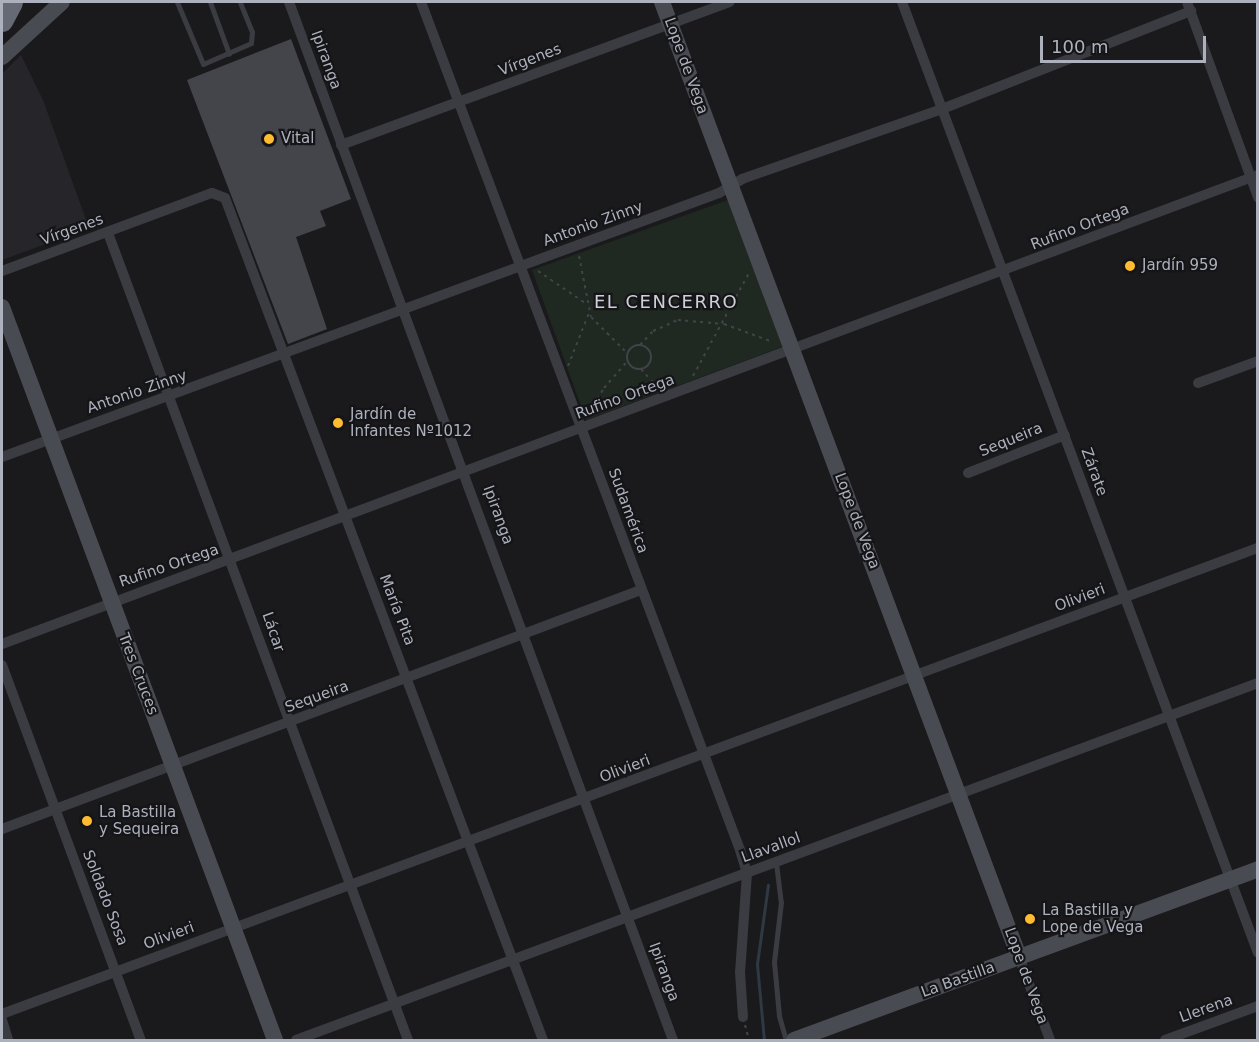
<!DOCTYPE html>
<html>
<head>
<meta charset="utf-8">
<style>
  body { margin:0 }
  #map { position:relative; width:1259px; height:1042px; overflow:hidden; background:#1a1a1d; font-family:"DejaVu Sans",sans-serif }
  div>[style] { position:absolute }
  .built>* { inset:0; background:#26262a }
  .green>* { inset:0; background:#1f2921 }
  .stream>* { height:3px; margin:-1.5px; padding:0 1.5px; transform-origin:1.5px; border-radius:1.5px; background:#2e3943 }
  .building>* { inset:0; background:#44454a }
  .path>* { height:2px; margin-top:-1px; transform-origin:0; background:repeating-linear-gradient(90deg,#414349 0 3px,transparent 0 7.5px) }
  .path>.ring { margin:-1px; padding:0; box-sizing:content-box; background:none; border:2px solid #414349; border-radius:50% }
  .lane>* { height:5px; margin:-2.5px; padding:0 2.5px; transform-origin:2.5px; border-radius:2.5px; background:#3b3c42 }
  .street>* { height:10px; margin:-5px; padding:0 5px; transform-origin:5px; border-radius:5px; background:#3b3c42 }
  .secondary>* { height:16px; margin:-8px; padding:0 8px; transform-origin:8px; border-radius:8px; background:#494b52 }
  .highway>* { height:21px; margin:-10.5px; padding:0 10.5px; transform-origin:10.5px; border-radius:10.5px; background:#666a74 }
  .dots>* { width:16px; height:16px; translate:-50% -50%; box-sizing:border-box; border:3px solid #151518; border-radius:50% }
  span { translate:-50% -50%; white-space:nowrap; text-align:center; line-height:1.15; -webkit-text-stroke:4.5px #151518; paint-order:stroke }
  .street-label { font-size:15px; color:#acb1bd }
  .poi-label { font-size:15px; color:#acb1bd }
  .left { translate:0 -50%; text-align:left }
  .quarter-label { font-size:18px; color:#cdd0d9; letter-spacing:1.5px }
  .frame { position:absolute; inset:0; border:3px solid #acb1bd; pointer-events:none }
  .scale { position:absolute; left:1040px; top:36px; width:166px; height:27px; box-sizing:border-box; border:3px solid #acb1bd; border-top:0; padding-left:8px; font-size:18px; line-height:21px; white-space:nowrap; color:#acb1bd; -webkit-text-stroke:4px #151518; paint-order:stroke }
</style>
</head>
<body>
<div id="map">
  <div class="built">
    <i style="clip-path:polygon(21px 55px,43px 100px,89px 228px,2px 260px,2px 74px)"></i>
  </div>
  <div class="green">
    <i style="clip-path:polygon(728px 200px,784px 346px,586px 420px,532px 270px)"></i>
  </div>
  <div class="stream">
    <i style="left:764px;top:1040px;width:76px;rotate:-95.3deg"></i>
    <i style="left:757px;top:964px;width:80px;rotate:-82.1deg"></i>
  </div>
  <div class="building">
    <i style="clip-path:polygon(291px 39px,351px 199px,320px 211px,326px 226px,296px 237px,327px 329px,288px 344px,187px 80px)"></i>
  </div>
  <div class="path">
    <i style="left:579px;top:256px;width:62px;rotate:78.9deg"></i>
    <i style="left:591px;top:317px;width:51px;rotate:45deg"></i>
    <i style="left:538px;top:271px;width:57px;rotate:34.2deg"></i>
    <i class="ring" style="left:627px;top:345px;width:22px;height:22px"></i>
    <i style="left:640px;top:345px;width:19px;rotate:-47deg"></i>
    <i style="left:653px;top:331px;width:27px;rotate:-24deg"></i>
    <i style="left:678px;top:320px;width:46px;rotate:5deg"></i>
    <i style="left:724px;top:324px;width:52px;rotate:20.2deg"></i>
    <i style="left:568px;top:366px;width:57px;rotate:-68.4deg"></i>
    <i style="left:641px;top:369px;width:24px;rotate:48deg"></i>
    <i style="left:693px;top:376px;width:117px;rotate:-61.5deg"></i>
    <i style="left:590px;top:412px;width:28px;rotate:-60deg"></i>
    <i style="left:604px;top:388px;width:35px;rotate:-49deg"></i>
    <i style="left:745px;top:1025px;width:16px;rotate:75deg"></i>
  </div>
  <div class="lane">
    <i style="left:177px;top:2px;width:67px;rotate:67.2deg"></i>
    <i style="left:203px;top:64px;width:52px;rotate:-23.6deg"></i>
    <i style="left:251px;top:43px;width:11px;rotate:-85deg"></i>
    <i style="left:252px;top:32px;width:32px;rotate:-112deg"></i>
    <i style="left:210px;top:2px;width:55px;rotate:69.9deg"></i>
    <i style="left:776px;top:863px;width:39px;rotate:83deg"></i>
    <i style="left:781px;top:902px;width:60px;rotate:96.7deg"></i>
    <i style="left:774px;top:962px;width:54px;rotate:84.7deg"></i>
    <i style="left:779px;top:1016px;width:25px;rotate:74deg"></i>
  </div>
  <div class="street">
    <i style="left:289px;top:2px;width:1107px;rotate:69.7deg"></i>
    <i style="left:421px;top:2px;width:906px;rotate:69.38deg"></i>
    <i style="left:740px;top:850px;width:24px;rotate:73deg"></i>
    <i style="left:747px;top:873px;width:99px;rotate:94deg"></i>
    <i style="left:740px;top:972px;width:45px;rotate:86.2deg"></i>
    <i style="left:902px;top:2px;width:1015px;rotate:69.48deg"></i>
    <i style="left:1187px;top:2px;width:208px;rotate:70deg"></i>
    <i style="left:341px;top:145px;width:414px;rotate:-20.2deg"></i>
    <i style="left:108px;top:233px;width:861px;rotate:69.61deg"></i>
    <i style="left:2px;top:271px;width:224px;rotate:-20.4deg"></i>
    <i style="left:212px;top:193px;width:14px;rotate:21deg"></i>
    <i style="left:225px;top:198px;width:900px;rotate:69.31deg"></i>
    <i style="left:1198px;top:383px;width:64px;rotate:-20.1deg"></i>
    <i style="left:2px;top:457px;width:764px;rotate:-20.21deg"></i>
    <i style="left:719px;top:193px;width:27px;rotate:-31deg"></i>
    <i style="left:742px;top:179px;width:212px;rotate:-19.3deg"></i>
    <i style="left:942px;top:109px;width:268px;rotate:-21.5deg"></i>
    <i style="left:968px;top:473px;width:104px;rotate:-21.4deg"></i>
    <i style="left:2px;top:644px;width:1341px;rotate:-20.48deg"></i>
    <i style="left:2px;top:665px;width:400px;rotate:69.7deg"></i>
    <i style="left:2px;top:829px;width:682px;rotate:-20.51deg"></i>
    <i style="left:1019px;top:957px;width:89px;rotate:69.5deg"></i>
    <i style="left:2px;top:1014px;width:1340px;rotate:-20.36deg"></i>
    <i style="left:2px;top:1020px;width:21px;rotate:73deg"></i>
    <i style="left:296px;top:1040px;width:1026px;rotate:-20.36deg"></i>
    <i style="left:1165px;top:1040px;width:99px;rotate:-20.1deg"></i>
  </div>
  <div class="secondary">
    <i style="left:662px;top:2px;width:1020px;rotate:69.5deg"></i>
    <i style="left:2px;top:57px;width:81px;rotate:-42.5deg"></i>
    <i style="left:2px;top:307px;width:782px;rotate:69.57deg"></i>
    <i style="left:794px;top:1040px;width:495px;rotate:-20.2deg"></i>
  </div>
  <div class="highway">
    <i style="left:2px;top:21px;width:21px;rotate:-62deg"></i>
  </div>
  <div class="dots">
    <i style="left:269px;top:139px;background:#ffbc30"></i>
    <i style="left:1130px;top:266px;background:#ffbc30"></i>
    <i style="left:338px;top:423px;background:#ffbc30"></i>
    <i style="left:87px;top:821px;background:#ffbc30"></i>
    <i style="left:1030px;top:919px;background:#ffbc30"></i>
  </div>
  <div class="street-label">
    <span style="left:326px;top:60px;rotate:70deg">Ipiranga</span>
    <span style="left:530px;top:60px;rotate:-21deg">Vírgenes</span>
    <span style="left:686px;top:66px;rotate:70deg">Lope de Vega</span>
    <span style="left:593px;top:224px;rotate:-20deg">Antonio Zinny</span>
    <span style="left:1080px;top:227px;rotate:-21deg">Rufino Ortega</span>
    <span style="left:72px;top:230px;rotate:-20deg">Vírgenes</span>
    <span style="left:137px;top:392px;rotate:-19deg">Antonio Zinny</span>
    <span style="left:625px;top:397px;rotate:-20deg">Rufino Ortega</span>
    <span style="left:1011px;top:440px;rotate:-22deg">Sequeira</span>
    <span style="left:1094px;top:472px;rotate:70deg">Zárate</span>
    <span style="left:628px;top:511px;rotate:70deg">Sudamérica</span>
    <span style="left:498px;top:515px;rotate:70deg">Ipiranga</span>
    <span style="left:857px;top:521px;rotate:69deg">Lope de Vega</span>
    <span style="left:169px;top:566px;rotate:-19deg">Rufino Ortega</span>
    <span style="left:1080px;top:598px;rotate:-21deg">Olivieri</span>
    <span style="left:397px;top:610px;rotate:69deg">María Pita</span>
    <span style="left:273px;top:632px;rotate:71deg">Lácar</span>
    <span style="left:138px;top:674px;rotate:69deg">Tres Cruces</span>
    <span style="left:317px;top:697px;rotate:-20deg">Sequeira</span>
    <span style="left:625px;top:769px;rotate:-21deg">Olivieri</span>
    <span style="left:771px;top:848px;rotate:-20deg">Llavallol</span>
    <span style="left:105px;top:898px;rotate:69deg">Soldado Sosa</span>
    <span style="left:169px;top:936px;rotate:-20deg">Olivieri</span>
    <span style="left:664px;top:972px;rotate:70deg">Ipiranga</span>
    <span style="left:1026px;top:976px;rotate:70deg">Lope de Vega</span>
    <span style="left:958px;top:980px;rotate:-20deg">La Bastilla</span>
    <span style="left:1206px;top:1009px;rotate:-20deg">Llerena</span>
  </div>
  <div class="poi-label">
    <span class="left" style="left:281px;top:139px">Vital</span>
    <span class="left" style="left:1142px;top:266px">Jardín 959</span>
    <span class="left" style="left:350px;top:423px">Jardín de<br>Infantes Nº1012</span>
    <span class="left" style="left:99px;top:821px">La Bastilla<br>y Sequeira</span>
    <span class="left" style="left:1042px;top:919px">La Bastilla y<br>Lope de Vega</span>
  </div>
  <div class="quarter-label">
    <span style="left:666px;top:302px">EL CENCERRO</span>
  </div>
  <div class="frame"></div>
  <div class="scale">100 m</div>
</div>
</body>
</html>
